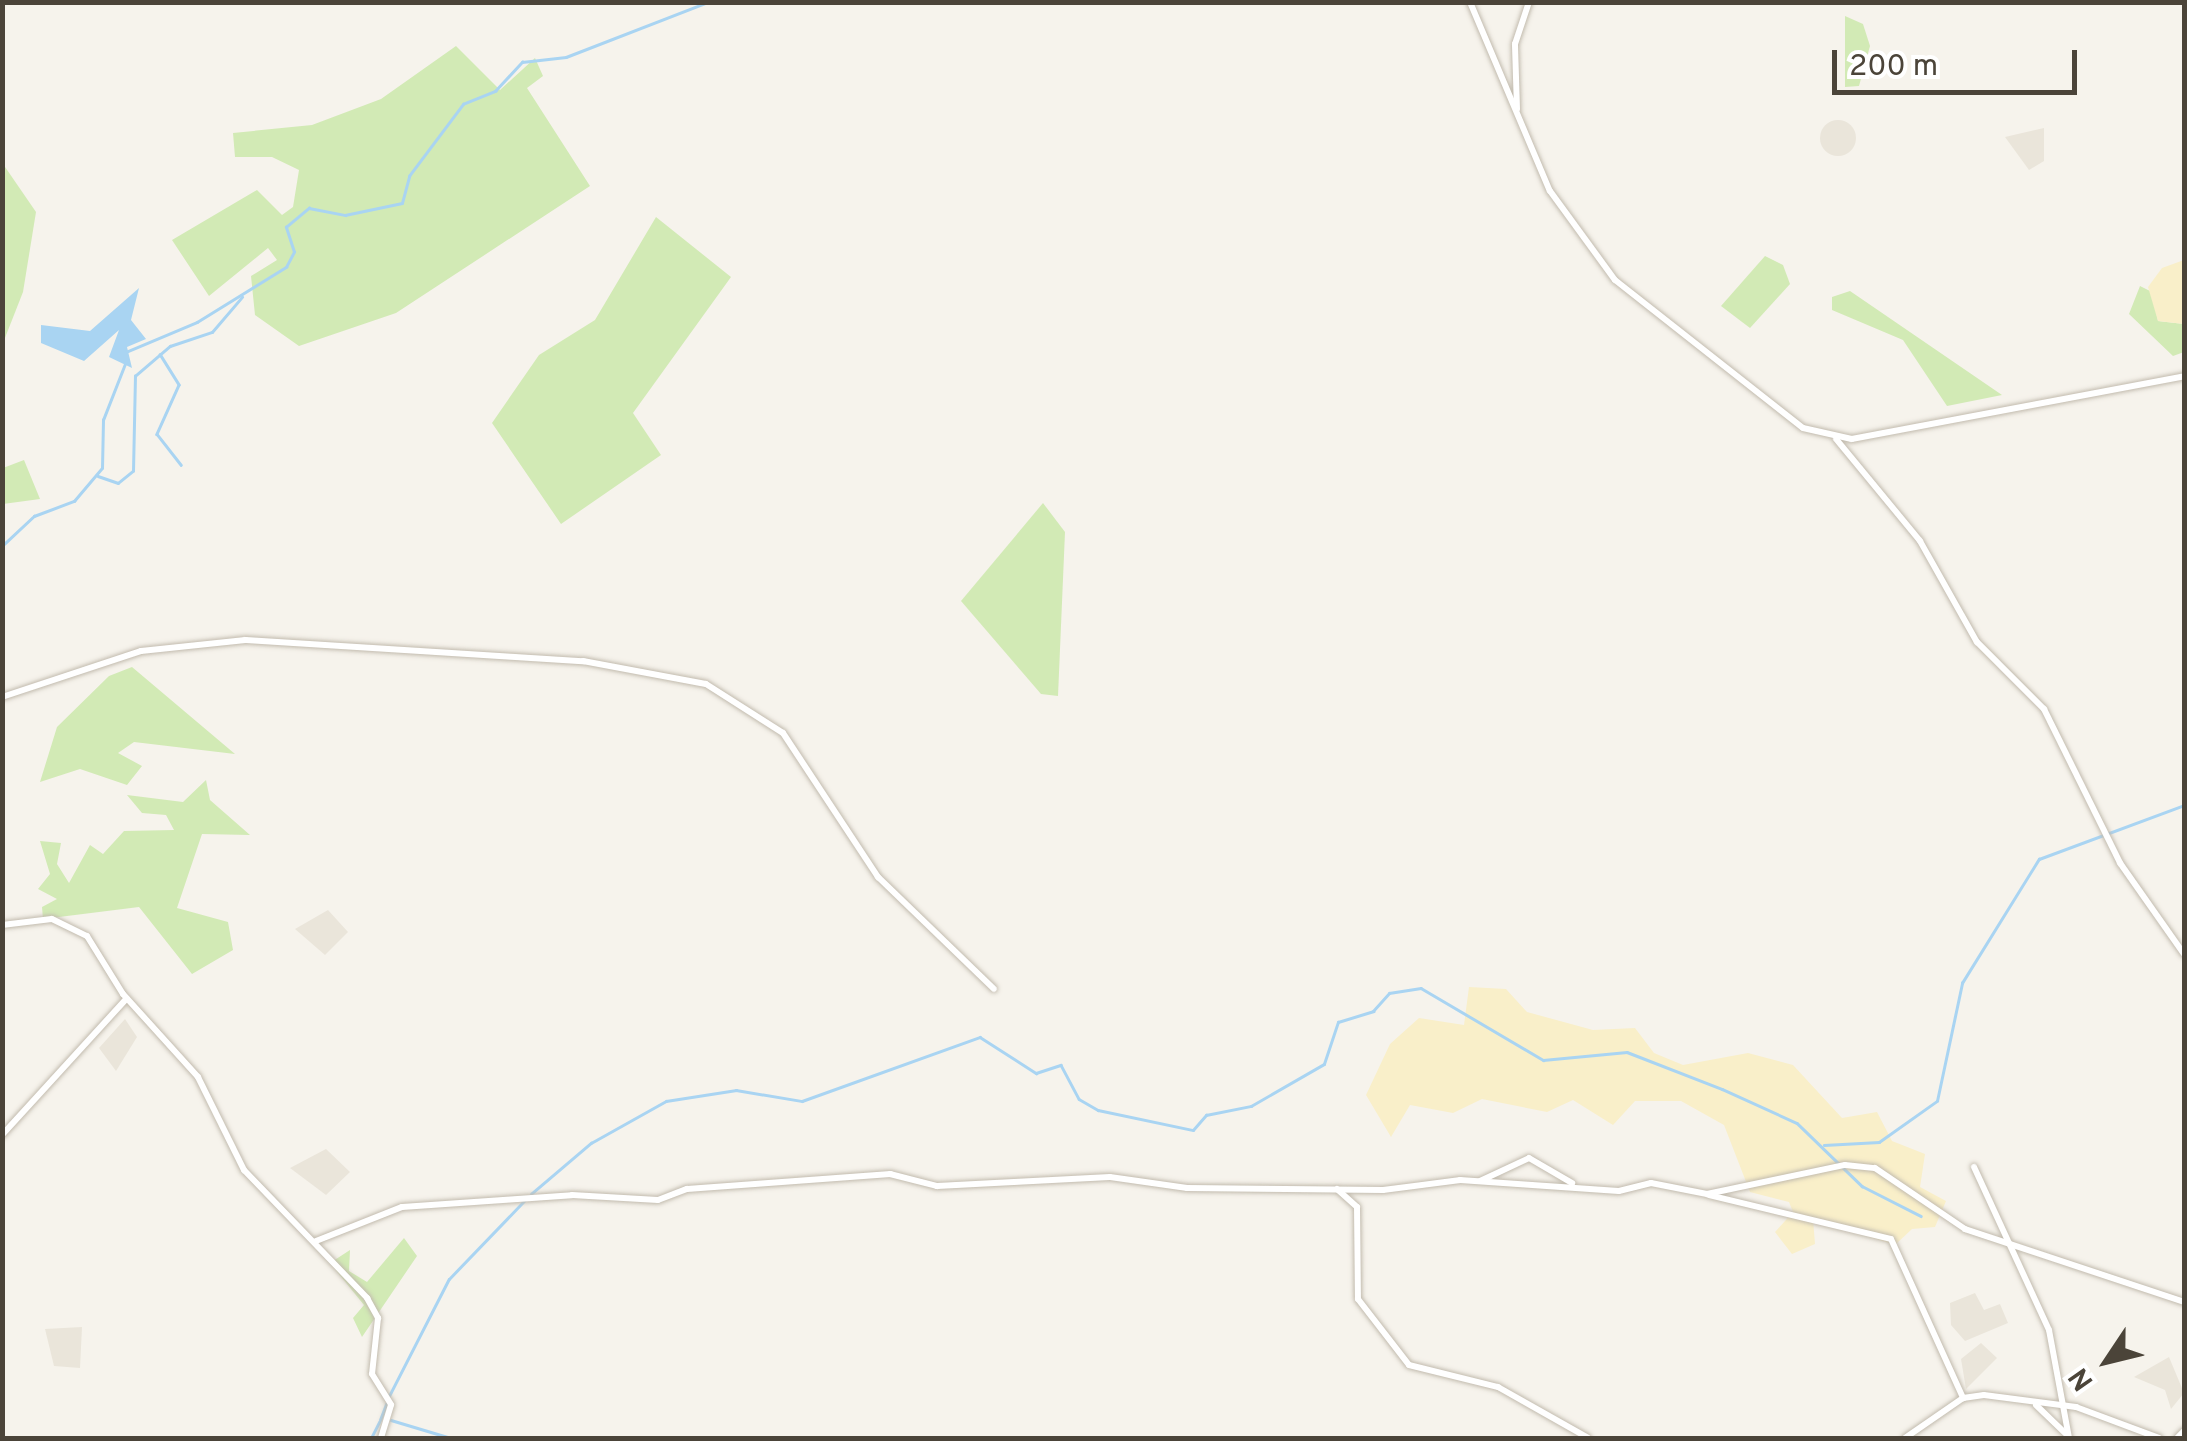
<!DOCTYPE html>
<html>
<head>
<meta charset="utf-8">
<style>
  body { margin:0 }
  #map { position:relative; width:2187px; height:1441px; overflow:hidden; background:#f6f3ec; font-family:Overpass,sans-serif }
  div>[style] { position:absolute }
  .residential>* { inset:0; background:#eae5da }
  .round { border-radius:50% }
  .green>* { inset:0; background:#d2eab5 }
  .sand>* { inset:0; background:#f9efc9 }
  .water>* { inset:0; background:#a9d4f2 }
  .stream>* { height:2.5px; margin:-1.25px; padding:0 1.25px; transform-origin:1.25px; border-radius:1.25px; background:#a9d4f2 }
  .roads { filter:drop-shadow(0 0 2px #c2bbae) drop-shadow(0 0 2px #c2bbae) }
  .street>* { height:6px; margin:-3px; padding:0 3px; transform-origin:3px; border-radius:3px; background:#fff }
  span { translate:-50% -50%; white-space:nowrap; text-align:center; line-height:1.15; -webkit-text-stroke:8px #fff; paint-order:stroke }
  .frame { position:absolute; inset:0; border:5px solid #4b4439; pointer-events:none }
  .north { position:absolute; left:2057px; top:1311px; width:100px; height:100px; -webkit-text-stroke:8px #fff; paint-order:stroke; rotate:235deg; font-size:28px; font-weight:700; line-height:40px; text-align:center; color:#4b4439 }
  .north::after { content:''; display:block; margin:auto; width:35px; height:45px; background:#4b4439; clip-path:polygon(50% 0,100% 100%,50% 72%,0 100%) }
  .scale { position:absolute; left:1832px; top:50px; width:245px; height:45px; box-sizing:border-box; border:5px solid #4b4439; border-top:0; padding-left:12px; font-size:30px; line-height:35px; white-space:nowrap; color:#4b4439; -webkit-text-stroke:8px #fff; paint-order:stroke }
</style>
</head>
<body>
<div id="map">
  <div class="residential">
    <i class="round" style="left:1820px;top:120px;width:36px;height:36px"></i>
    <i style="clip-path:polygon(2044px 128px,2044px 161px,2029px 170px,2005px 137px)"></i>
    <i style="clip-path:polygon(328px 910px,348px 932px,325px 955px,295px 929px)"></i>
    <i style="clip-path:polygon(125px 1019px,137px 1037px,116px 1071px,99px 1048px)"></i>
    <i style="clip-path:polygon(326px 1149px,350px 1172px,326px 1195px,290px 1168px)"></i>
    <i style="clip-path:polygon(1975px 1293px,1984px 1310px,2000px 1304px,2008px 1323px,1965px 1341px,1951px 1325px,1950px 1303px)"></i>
    <i style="clip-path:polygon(82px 1327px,80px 1368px,54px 1366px,45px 1329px)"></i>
    <i style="clip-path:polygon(1981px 1343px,1997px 1358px,1966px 1389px,1961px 1359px)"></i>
    <i style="clip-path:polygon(2169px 1357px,2184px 1393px,2171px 1409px,2165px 1390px,2134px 1377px)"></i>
  </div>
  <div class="green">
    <i style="clip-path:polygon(1845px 16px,1863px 24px,1870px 46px,1859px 86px,1845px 87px)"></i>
    <i style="clip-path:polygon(456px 46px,500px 90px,535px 58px,543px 76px,527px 88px,590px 186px,396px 313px,299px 346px,255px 315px,251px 276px,277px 260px,268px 248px,209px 296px,172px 240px,257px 190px,282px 215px,293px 207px,299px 170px,272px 157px,235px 157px,233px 133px,312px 125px,381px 99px)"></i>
    <i style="clip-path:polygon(3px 164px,36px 212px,23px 292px,3px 343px)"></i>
    <i style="clip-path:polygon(656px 217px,731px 277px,633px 413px,661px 455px,561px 524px,492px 423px,539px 355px,595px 320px)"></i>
    <i style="clip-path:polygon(1765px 256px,1783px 265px,1790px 284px,1750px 328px,1721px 306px)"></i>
    <i style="clip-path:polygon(2140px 286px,2152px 292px,2158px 321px,2184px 324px,2184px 352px,2173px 356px,2129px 314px)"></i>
    <i style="clip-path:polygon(1850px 291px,2002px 395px,1947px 406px,1903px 340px,1832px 310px,1832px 297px)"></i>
    <i style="clip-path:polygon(24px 460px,40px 499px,3px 504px,3px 468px)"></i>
    <i style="clip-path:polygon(1043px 503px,1065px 532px,1058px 696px,1041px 694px,961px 601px)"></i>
    <i style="clip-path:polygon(132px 667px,235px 754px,134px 742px,118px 753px,142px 766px,127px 785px,80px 769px,40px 782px,57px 727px,109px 676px)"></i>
    <i style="clip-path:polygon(206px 780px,210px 800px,250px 835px,202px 834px,177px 908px,228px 922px,233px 950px,192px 974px,139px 907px,43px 919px,42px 907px,57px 899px,38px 889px,50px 874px,40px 841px,61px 843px,57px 864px,69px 883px,90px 845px,103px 854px,124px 831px,174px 830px,166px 815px,142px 813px,127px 795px,183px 802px)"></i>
    <i style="clip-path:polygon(404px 1238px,417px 1256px,362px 1337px,353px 1318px,364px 1305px,330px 1263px,350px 1250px,349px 1271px,367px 1282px)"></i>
  </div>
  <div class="sand">
    <i style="clip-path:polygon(2184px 260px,2184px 324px,2158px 321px,2148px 287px,2162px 268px)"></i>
    <i style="clip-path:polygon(1469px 987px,1506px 989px,1527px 1012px,1593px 1030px,1635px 1028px,1654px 1053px,1683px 1065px,1748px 1053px,1793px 1065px,1842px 1118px,1877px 1112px,1892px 1141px,1925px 1154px,1920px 1187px,1946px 1201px,1935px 1227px,1912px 1229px,1895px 1245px,1813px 1219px,1815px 1244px,1792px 1254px,1775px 1232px,1793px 1212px,1789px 1202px,1750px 1192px,1724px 1125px,1681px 1101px,1635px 1101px,1613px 1125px,1573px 1100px,1547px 1112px,1482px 1099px,1453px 1113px,1410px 1105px,1391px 1137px,1366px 1095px,1390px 1044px,1419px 1018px,1464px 1025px)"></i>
  </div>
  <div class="water">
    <i style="clip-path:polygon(139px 288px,131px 320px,146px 339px,127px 347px,132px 368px,109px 357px,119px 330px,84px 361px,41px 343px,41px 325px,90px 331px)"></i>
  </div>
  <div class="stream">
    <i style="left:126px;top:352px;width:77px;rotate:-22.9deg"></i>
    <i style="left:197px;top:322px;width:105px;rotate:-31.7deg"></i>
    <i style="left:286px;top:267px;width:17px;rotate:-62deg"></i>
    <i style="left:294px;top:252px;width:26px;rotate:-108deg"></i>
    <i style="left:286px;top:227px;width:30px;rotate:-40deg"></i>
    <i style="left:309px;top:208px;width:37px;rotate:11deg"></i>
    <i style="left:345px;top:215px;width:58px;rotate:-11.9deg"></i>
    <i style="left:402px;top:203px;width:28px;rotate:-75deg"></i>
    <i style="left:409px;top:176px;width:90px;rotate:-53.1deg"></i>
    <i style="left:463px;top:104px;width:35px;rotate:-22deg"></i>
    <i style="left:495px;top:91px;width:40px;rotate:-47deg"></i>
    <i style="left:522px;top:62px;width:44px;rotate:-6.5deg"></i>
    <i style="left:566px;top:57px;width:152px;rotate:-21.2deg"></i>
    <i style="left:160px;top:354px;width:36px;rotate:58deg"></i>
    <i style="left:179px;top:385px;width:54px;rotate:114.2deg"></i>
    <i style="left:157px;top:434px;width:39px;rotate:52deg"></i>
    <i style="left:98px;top:476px;width:21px;rotate:19deg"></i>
    <i style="left:118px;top:483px;width:19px;rotate:-39deg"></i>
    <i style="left:133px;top:471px;width:95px;rotate:-88.8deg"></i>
    <i style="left:135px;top:376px;width:46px;rotate:-40.6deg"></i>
    <i style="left:170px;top:346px;width:44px;rotate:-18.4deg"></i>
    <i style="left:212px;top:332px;width:46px;rotate:-49.4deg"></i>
    <i style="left:2px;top:546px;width:44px;rotate:-43.2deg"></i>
    <i style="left:34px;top:516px;width:43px;rotate:-20.6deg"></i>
    <i style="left:74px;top:501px;width:43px;rotate:-49.7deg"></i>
    <i style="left:102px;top:468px;width:48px;rotate:-88.8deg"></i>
    <i style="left:103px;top:420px;width:60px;rotate:-68.6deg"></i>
    <i style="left:1824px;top:1145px;width:55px;rotate:-3.1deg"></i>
    <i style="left:1879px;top:1142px;width:71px;rotate:-35.3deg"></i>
    <i style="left:1937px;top:1101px;width:121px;rotate:-78deg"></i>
    <i style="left:1962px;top:983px;width:146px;rotate:-58.2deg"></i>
    <i style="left:2039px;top:859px;width:155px;rotate:-20.4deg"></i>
    <i style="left:531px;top:1194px;width:79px;rotate:-40.4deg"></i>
    <i style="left:591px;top:1143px;width:86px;rotate:-29.2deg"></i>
    <i style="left:666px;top:1101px;width:71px;rotate:-8.9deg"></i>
    <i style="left:736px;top:1090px;width:67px;rotate:9.5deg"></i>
    <i style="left:802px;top:1101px;width:189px;rotate:-19.8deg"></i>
    <i style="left:980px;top:1037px;width:67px;rotate:32.7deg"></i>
    <i style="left:1036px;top:1073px;width:26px;rotate:-18deg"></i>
    <i style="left:1061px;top:1065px;width:38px;rotate:62deg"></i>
    <i style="left:1079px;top:1099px;width:22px;rotate:30deg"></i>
    <i style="left:1098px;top:1110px;width:97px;rotate:11.9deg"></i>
    <i style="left:1193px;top:1130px;width:20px;rotate:-49deg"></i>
    <i style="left:1206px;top:1115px;width:46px;rotate:-11.3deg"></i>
    <i style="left:1251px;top:1106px;width:84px;rotate:-29.9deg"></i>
    <i style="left:1324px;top:1064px;width:44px;rotate:-71.6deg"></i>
    <i style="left:1338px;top:1022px;width:37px;rotate:-17deg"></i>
    <i style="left:1373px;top:1011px;width:24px;rotate:-48deg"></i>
    <i style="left:1389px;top:993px;width:32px;rotate:-9deg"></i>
    <i style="left:1421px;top:988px;width:142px;rotate:30.5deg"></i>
    <i style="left:1543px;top:1060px;width:84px;rotate:-5.4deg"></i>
    <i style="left:1627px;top:1052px;width:102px;rotate:21.3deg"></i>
    <i style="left:1722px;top:1089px;width:82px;rotate:24.4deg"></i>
    <i style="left:1797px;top:1123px;width:91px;rotate:44.1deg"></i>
    <i style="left:1862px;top:1186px;width:66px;rotate:27deg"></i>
    <i style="left:389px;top:1396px;width:131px;rotate:-62.9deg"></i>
    <i style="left:449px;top:1279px;width:110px;rotate:-46.1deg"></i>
    <i style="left:380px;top:1420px;width:17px;rotate:-69deg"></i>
    <i style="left:391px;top:1420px;width:63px;rotate:16.7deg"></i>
    <i style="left:371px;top:1438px;width:18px;rotate:-63deg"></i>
    <i style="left:488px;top:1438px;width:3px"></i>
  </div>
  <div class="roads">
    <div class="street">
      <i style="left:1470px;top:2px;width:205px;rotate:67.1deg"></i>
      <i style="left:1550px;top:191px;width:110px;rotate:53.9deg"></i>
      <i style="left:1615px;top:280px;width:239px;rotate:38.2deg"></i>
      <i style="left:1803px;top:428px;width:50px;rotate:12.7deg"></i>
      <i style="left:1852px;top:439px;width:338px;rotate:-10.7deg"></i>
      <i style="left:1517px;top:109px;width:65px;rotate:-91.8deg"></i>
      <i style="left:1515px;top:44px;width:44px;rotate:-71.6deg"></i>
      <i style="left:1836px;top:439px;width:132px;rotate:50.5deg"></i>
      <i style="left:1920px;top:541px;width:116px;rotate:60.6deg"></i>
      <i style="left:1977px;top:642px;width:95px;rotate:45deg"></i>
      <i style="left:2044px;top:709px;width:172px;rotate:63.7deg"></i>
      <i style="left:2120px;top:863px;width:111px;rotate:54.9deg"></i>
      <i style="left:2px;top:697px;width:146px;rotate:-18.3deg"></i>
      <i style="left:141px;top:651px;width:105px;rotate:-6deg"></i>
      <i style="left:245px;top:640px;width:339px;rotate:3.6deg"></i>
      <i style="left:583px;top:661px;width:125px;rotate:10.6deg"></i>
      <i style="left:706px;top:684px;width:91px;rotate:32.5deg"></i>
      <i style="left:783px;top:733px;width:173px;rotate:56.6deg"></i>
      <i style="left:878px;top:877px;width:161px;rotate:44deg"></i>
      <i style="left:2px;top:925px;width:50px;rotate:-6.8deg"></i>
      <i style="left:52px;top:919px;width:39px;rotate:26deg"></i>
      <i style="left:87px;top:936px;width:68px;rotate:58.2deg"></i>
      <i style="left:123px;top:994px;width:112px;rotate:47.9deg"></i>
      <i style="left:198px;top:1077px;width:104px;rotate:63.7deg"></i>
      <i style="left:244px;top:1170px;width:178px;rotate:46.1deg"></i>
      <i style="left:367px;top:1298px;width:23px;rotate:61deg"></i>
      <i style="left:378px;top:1318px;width:56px;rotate:96.1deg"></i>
      <i style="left:372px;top:1374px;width:36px;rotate:58deg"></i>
      <i style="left:391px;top:1405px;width:34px;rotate:107deg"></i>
      <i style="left:2px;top:1135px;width:185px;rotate:-47.6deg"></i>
      <i style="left:1974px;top:1167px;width:179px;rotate:65.3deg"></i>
      <i style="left:2049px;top:1330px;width:110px;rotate:79.5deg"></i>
      <i style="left:1480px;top:1181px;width:54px;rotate:-25.1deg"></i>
      <i style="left:1529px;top:1158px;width:50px;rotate:30.2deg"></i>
      <i style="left:1337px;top:1189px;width:27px;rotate:42deg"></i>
      <i style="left:1357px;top:1207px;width:92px;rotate:89.4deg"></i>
      <i style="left:1358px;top:1299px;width:83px;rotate:52.3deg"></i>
      <i style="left:1409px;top:1365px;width:92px;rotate:13.9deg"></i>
      <i style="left:1498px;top:1387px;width:103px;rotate:29.5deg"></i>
      <i style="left:1709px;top:1195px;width:187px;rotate:13.6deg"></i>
      <i style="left:1891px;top:1239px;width:175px;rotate:65.6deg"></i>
      <i style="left:316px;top:1241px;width:92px;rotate:-21.6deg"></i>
      <i style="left:402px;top:1207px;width:170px;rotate:-4deg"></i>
      <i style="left:572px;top:1195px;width:86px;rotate:3.3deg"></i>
      <i style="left:658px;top:1200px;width:31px;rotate:-21deg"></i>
      <i style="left:687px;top:1189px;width:204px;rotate:-4.2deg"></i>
      <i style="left:890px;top:1174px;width:49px;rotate:14.3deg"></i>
      <i style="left:937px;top:1186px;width:173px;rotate:-3deg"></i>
      <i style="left:1110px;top:1177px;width:78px;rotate:8.1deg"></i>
      <i style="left:1187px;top:1188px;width:196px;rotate:0.6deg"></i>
      <i style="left:1383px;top:1190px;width:78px;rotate:-7.4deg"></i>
      <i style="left:1460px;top:1180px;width:159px;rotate:4deg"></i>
      <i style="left:1619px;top:1191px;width:33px;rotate:-14deg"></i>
      <i style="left:1651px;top:1183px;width:57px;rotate:11.1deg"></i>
      <i style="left:1707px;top:1194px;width:141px;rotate:-11.9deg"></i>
      <i style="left:1845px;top:1165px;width:30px;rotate:6deg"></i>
      <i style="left:1875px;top:1168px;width:109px;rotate:34.1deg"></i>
      <i style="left:1965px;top:1229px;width:231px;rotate:18.4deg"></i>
      <i style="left:2036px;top:1405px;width:42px;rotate:44deg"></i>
      <i style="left:1905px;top:1438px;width:70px;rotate:-34.6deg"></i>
      <i style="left:1963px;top:1398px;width:21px;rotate:-8deg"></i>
      <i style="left:1984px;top:1395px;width:93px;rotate:7.4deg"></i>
      <i style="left:2076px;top:1407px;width:89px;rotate:20.5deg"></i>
      <i style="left:2177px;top:1438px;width:10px;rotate:-45deg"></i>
    </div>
  </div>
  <div class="frame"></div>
  <div class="north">N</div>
  <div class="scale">200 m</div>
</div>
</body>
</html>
